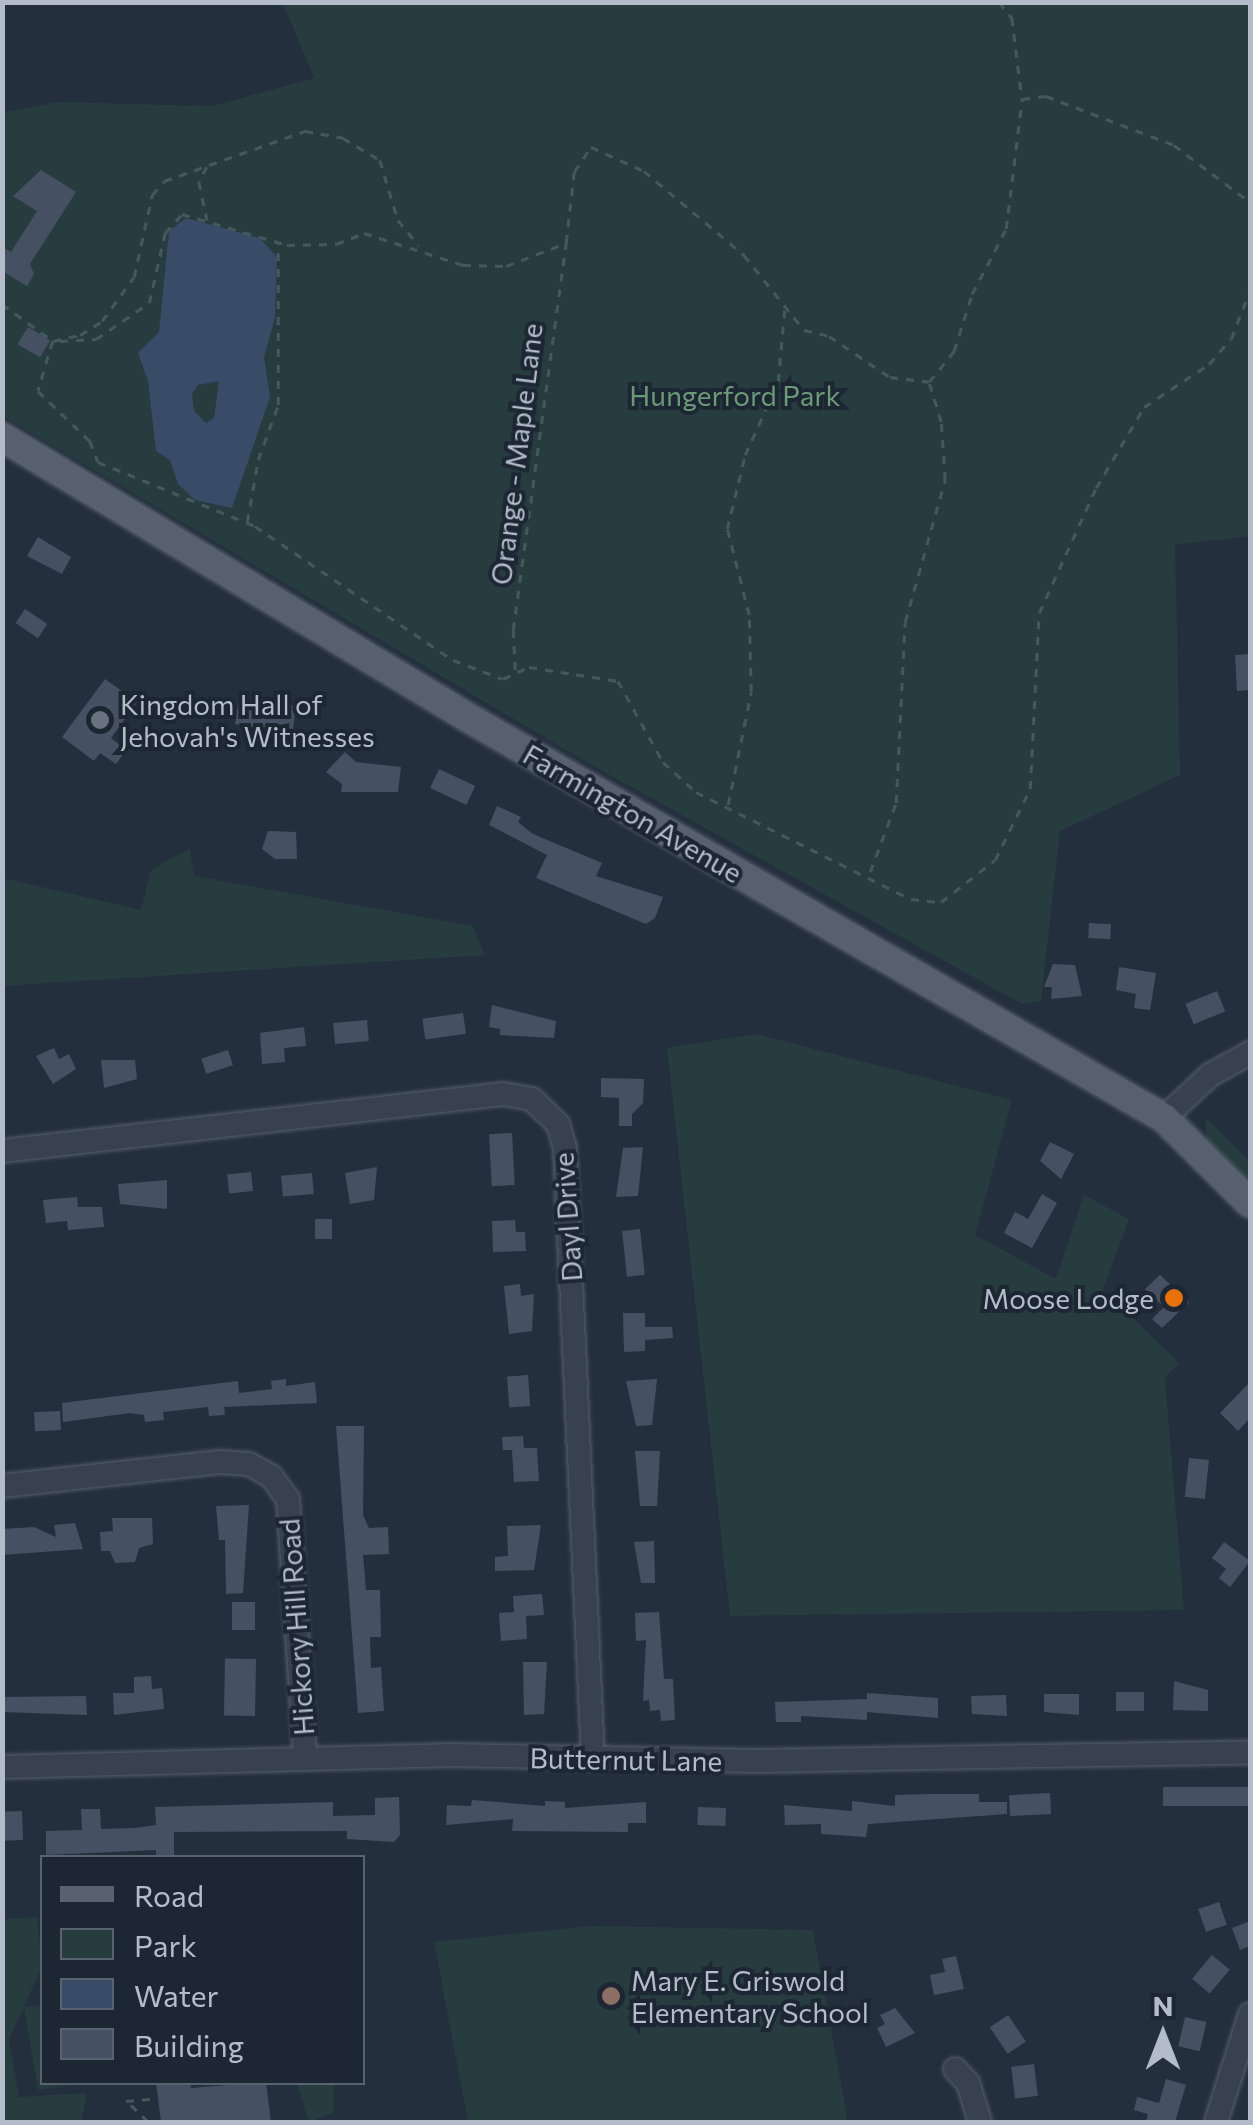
<!DOCTYPE html>
<html>
<head>
<meta charset="utf-8">
<style>
  body { margin:0 }
  #map { position:relative; width:1253px; height:2125px; overflow:hidden; background:#242f3e; font-family:Commissioner,sans-serif }
  div>[style] { position:absolute }
  [style*='--x'] { left:calc(var(--x)*1px); top:calc(var(--y)*1px); width:calc(var(--w)*1px); rotate:calc(var(--a)*1deg) }
  .green>* { inset:0; background:#263c3f }
  .water>* { inset:0; background:#394c67 }
  .building>* { inset:0; background:#455162; transform-origin:0 0 }
  .path>* { height:2.5px; margin-top:-1.25px; transform-origin:0; background:repeating-linear-gradient(90deg,#44595c 0 8px,transparent 0 16px) }
  .roads { filter:drop-shadow(0 0 2px #565f6c) drop-shadow(0 0 2px #565f6c) }
  .minor>* { height:22px; margin:-11px; padding:0 11px; transform-origin:11px; border-radius:11px; background:#38414e }
  .major>* { height:28px; margin:-14px; padding:0 14px; transform-origin:14px; border-radius:14px; background:#56606e }
  .dots>* { width:28px; height:28px; translate:-50% -50%; box-sizing:border-box; border:5px solid #1d2633; border-radius:50% }
  span { translate:-50% -50%; white-space:nowrap; text-align:center; line-height:1.15; -webkit-text-stroke:8px #1d2633; paint-order:stroke }
  .park-label { font-size:28px; color:#6b9a76 }
  .street-label { font-size:28px; color:#b4bcc9 }
  .poi-label { font-size:28px; color:#b4bcc9 }
  .left { translate:0 -50%; text-align:left }
  .right { translate:-100% -50%; text-align:right }
  .frame { position:absolute; inset:0; border:5px solid #b4bcc9; pointer-events:none }
  .legend { position:absolute; left:40px; top:1855px; width:325px; height:230px; box-sizing:border-box; background:#1d2633; border:2px solid #59626f; margin:0; padding:12px 18px; list-style:none; font-size:30px; color:#b4bcc9 }
  .legend li { display:flex; align-items:center; gap:20px; height:50px }
  .legend b { width:50px; border:2px solid #59626f }
  .north { position:absolute; left:1113px; top:1985px; width:100px; height:100px; -webkit-text-stroke:8px #1d2633; paint-order:stroke; rotate:0deg; font-size:28px; font-weight:700; line-height:40px; text-align:center; color:#b4bcc9 }
  .north::after { content:''; display:block; margin:auto; width:35px; height:45px; background:#b4bcc9; clip-path:polygon(50% 0,100% 100%,50% 72%,0 100%) }
</style>
</head>
<body>
<div id="map">
  <div class="green">
    <div style="clip-path:polygon(283px 3px,1250px 3px,1250px 536px,1175px 545px,1180px 775px,1060px 831px,1041px 1001px,1022px 1004px,586px 762px,3px 416px,3px 113px,57px 102px,212px 106px,314px 78px)"></div>
    <div style="clip-path:polygon(190px 848px,194px 876px,473px 926px,485px 955px,3px 986px,3px 878px,141px 910px,151px 870px)"></div>
    <div style="clip-path:polygon(756px 1034px,1012px 1100px,975px 1235px,1056px 1279px,1084px 1195px,1129px 1219px,1103px 1289px,1179px 1363px,1165px 1378px,1184px 1610px,730px 1616px,667px 1048px)"></div>
    <div style="clip-path:polygon(1205px 1117px,1250px 1162px,1250px 1181px,1207px 1139px)"></div>
    <div style="clip-path:polygon(37px 1917px,42px 1965px,24px 2007px,42px 2005px,42px 2082px,83px 2083px,38px 2090px,24px 2008px,9px 2039px,19px 2097px,87px 2093px,81px 2122px,3px 2122px,3px 1919px)"></div>
    <div style="clip-path:polygon(591px 1926px,813px 1930px,848px 2122px,468px 2122px,434px 1942px)"></div>
    <div style="clip-path:polygon(297px 2083px,333px 2083px,334px 2112px,309px 2122px)"></div>
  </div>
  <div class="water">
    <div style="clip-path:polygon(evenodd,186px 218px,260px 238px,277px 257px,275px 318px,264px 357px,270px 397px,232px 508px,195px 500px,178px 484px,170px 460px,156px 451px,148px 381px,138px 353px,159px 332px,169px 231px,186px 218px,219px 381px,214px 418px,206px 423px,194px 411px,192px 394px,198px 385px,219px 381px)"></div>
  </div>
  <div class="building">
    <div style="clip-path:polygon(41px 170px,76px 192px,30px 264px,34px 274px,27px 286px,2px 271px,2px 247px,11px 252px,37px 211px,13px 196px)"></div>
    <div style="left:28px;top:327px;width:26px;height:20px;rotate:31deg"></div>
    <div style="clip-path:polygon(38px 537px,71px 557px,62px 574px,27px 556px)"></div>
    <div style="left:25px;top:609px;width:27px;height:17px;rotate:34deg"></div>
    <div style="clip-path:polygon(1250px 654px,1250px 690px,1237px 691px,1235px 655px)"></div>
    <div style="clip-path:polygon(105px 679px,137px 702px,111px 738px,126px 750px,116px 764px,100px 753px,94px 761px,62px 737px)"></div>
    <div style="clip-path:polygon(260px 701px,296px 706px,293px 729px,269px 725px,266px 741px,250px 739px,252px 727px,235px 724px,238px 704px,259px 708px)"></div>
    <div style="clip-path:polygon(345px 752px,356px 762px,401px 767px,398px 792px,341px 792px,342px 784px,326px 772px)"></div>
    <div style="left:439px;top:769px;width:40px;height:21px;rotate:25deg"></div>
    <div style="clip-path:polygon(497px 806px,521px 817px,518px 822px,533px 834px,602px 863px,596px 876px,663px 897px,655px 918px,646px 924px,536px 878px,547px 855px,489px 825px)"></div>
    <div style="clip-path:polygon(268px 831px,296px 832px,297px 859px,275px 859px,262px 849px)"></div>
    <div style="left:1089px;top:923px;width:22px;height:15px;rotate:3deg"></div>
    <div style="clip-path:polygon(1053px 964px,1075px 965px,1082px 996px,1051px 999px,1052px 987px,1044px 987px)"></div>
    <div style="clip-path:polygon(1119px 967px,1156px 973px,1150px 1010px,1134px 1008px,1136px 994px,1116px 990px)"></div>
    <div style="left:1217px;top:991px;width:22px;height:34px;rotate:68deg"></div>
    <div style="clip-path:polygon(492px 1005px,556px 1021px,554px 1038px,500px 1035px,500px 1029px,489px 1027px)"></div>
    <div style="left:463px;top:1013px;width:21px;height:41px;rotate:82deg"></div>
    <div style="left:367px;top:1020px;width:21px;height:34px;rotate:85deg"></div>
    <div style="clip-path:polygon(304px 1027px,306px 1046px,284px 1048px,285px 1062px,262px 1064px,260px 1033px)"></div>
    <div style="clip-path:polygon(54px 1048px,59px 1059px,69px 1054px,76px 1069px,53px 1084px,36px 1056px)"></div>
    <div style="left:228px;top:1050px;width:16px;height:28px;rotate:72deg"></div>
    <div style="clip-path:polygon(101px 1060px,135px 1060px,137px 1079px,104px 1088px)"></div>
    <div style="clip-path:polygon(601px 1078px,644px 1079px,643px 1103px,632px 1114px,632px 1126px,619px 1126px,619px 1098px,601px 1097px)"></div>
    <div style="left:512px;top:1133px;width:52px;height:23px;rotate:87deg"></div>
    <div style="clip-path:polygon(1050px 1142px,1074px 1154px,1061px 1179px,1040px 1161px)"></div>
    <div style="clip-path:polygon(643px 1147px,638px 1196px,616px 1197px,623px 1148px)"></div>
    <div style="clip-path:polygon(377px 1167px,374px 1200px,350px 1204px,345px 1173px)"></div>
    <div style="left:251px;top:1172px;width:19px;height:24px;rotate:84deg"></div>
    <div style="left:312px;top:1173px;width:21px;height:31px;rotate:85deg"></div>
    <div style="clip-path:polygon(167px 1180px,167px 1209px,120px 1204px,118px 1184px)"></div>
    <div style="clip-path:polygon(1042px 1194px,1057px 1203px,1032px 1248px,1004px 1233px,1015px 1212px,1028px 1219px)"></div>
    <div style="clip-path:polygon(77px 1197px,78px 1207px,102px 1207px,104px 1227px,68px 1230px,67px 1221px,46px 1223px,43px 1200px)"></div>
    <div style="left:315px;top:1219px;width:17px;height:20px"></div>
    <div style="clip-path:polygon(515px 1220px,516px 1232px,525px 1232px,526px 1251px,493px 1252px,492px 1221px)"></div>
    <div style="left:640px;top:1229px;width:46px;height:18px;rotate:84deg"></div>
    <div style="clip-path:polygon(1160px 1275px,1189px 1302px,1162px 1328px,1152px 1319px,1164px 1307px,1145px 1289px)"></div>
    <div style="clip-path:polygon(520px 1284px,521px 1296px,534px 1294px,532px 1331px,509px 1334px,504px 1286px)"></div>
    <div style="clip-path:polygon(623px 1313px,645px 1313px,645px 1327px,672px 1327px,673px 1338px,645px 1340px,645px 1351px,624px 1352px)"></div>
    <div style="left:528px;top:1375px;width:31px;height:21px;rotate:86deg"></div>
    <div style="clip-path:polygon(286px 1379px,286px 1386px,315px 1382px,317px 1403px,224px 1407px,225px 1415px,209px 1416px,208px 1407px,163px 1412px,164px 1420px,145px 1422px,144px 1415px,130px 1413px,63px 1422px,62px 1403px,238px 1381px,239px 1393px,272px 1389px,271px 1381px)"></div>
    <div style="clip-path:polygon(657px 1379px,652px 1425px,636px 1426px,626px 1381px)"></div>
    <div style="clip-path:polygon(1250px 1382px,1250px 1418px,1238px 1431px,1220px 1413px)"></div>
    <div style="left:60px;top:1411px;width:19px;height:26px;rotate:87deg"></div>
    <div style="clip-path:polygon(336px 1426px,364px 1426px,363px 1515px,369px 1528px,388px 1527px,389px 1554px,363px 1555px,366px 1590px,380px 1590px,381px 1637px,370px 1637px,371px 1668px,381px 1667px,384px 1711px,358px 1713px)"></div>
    <div style="clip-path:polygon(523px 1436px,524px 1448px,537px 1448px,539px 1481px,514px 1482px,512px 1450px,503px 1450px,502px 1437px)"></div>
    <div style="clip-path:polygon(635px 1451px,660px 1451px,657px 1506px,640px 1506px)"></div>
    <div style="left:1189px;top:1458px;width:20px;height:39px;rotate:6deg"></div>
    <div style="clip-path:polygon(249px 1505px,243px 1593px,226px 1594px,225px 1540px,219px 1540px,216px 1506px)"></div>
    <div style="clip-path:polygon(112px 1518px,152px 1518px,153px 1544px,139px 1548px,135px 1562px,115px 1563px,110px 1551px,101px 1551px,100px 1532px,113px 1531px)"></div>
    <div style="clip-path:polygon(75px 1523px,83px 1549px,2px 1555px,2px 1529px,34px 1527px,56px 1537px,54px 1525px)"></div>
    <div style="clip-path:polygon(541px 1525px,534px 1570px,495px 1571px,495px 1557px,508px 1556px,507px 1526px)"></div>
    <div style="clip-path:polygon(654px 1541px,655px 1583px,641px 1583px,634px 1542px)"></div>
    <div style="clip-path:polygon(1224px 1542px,1250px 1561px,1230px 1587px,1219px 1578px,1226px 1569px,1212px 1558px)"></div>
    <div style="clip-path:polygon(542px 1594px,544px 1615px,526px 1616px,527px 1639px,501px 1641px,499px 1613px,514px 1612px,513px 1596px)"></div>
    <div style="left:232px;top:1602px;width:23px;height:28px"></div>
    <div style="clip-path:polygon(659px 1612px,664px 1679px,673px 1679px,675px 1720px,661px 1721px,660px 1710px,650px 1711px,649px 1700px,643px 1701px,646px 1640px,636px 1641px,635px 1613px)"></div>
    <div style="left:256px;top:1659px;width:57px;height:31px;rotate:91deg"></div>
    <div style="clip-path:polygon(523px 1662px,547px 1662px,544px 1714px,524px 1715px)"></div>
    <div style="clip-path:polygon(151px 1676px,152px 1689px,162px 1688px,164px 1709px,114px 1715px,113px 1693px,134px 1693px,134px 1677px)"></div>
    <div style="clip-path:polygon(1174px 1681px,1208px 1690px,1208px 1711px,1173px 1710px)"></div>
    <div style="left:1116px;top:1692px;width:28px;height:19px"></div>
    <div style="clip-path:polygon(867px 1693px,938px 1698px,938px 1718px,867px 1712px,867px 1720px,801px 1716px,801px 1722px,776px 1722px,775px 1702px,867px 1699px)"></div>
    <div style="clip-path:polygon(1044px 1694px,1079px 1694px,1079px 1715px,1044px 1712px)"></div>
    <div style="clip-path:polygon(1006px 1695px,1007px 1716px,972px 1714px,971px 1696px)"></div>
    <div style="clip-path:polygon(86px 1696px,87px 1715px,2px 1712px,2px 1697px)"></div>
    <div style="left:1250px;top:1787px;width:19px;height:87px;rotate:90deg"></div>
    <div style="left:1050px;top:1793px;width:21px;height:41px;rotate:87deg"></div>
    <div style="clip-path:polygon(930px 1794px,979px 1794px,979px 1802px,1007px 1802px,1007px 1814px,868px 1824px,866px 1837px,821px 1834px,821px 1824px,785px 1825px,784px 1805px,852px 1811px,852px 1801px,895px 1806px,895px 1795px)"></div>
    <div style="clip-path:polygon(399px 1797px,400px 1835px,394px 1842px,347px 1839px,347px 1831px,174px 1832px,174px 1858px,156px 1858px,156px 1850px,46px 1855px,46px 1831px,82px 1830px,81px 1809px,100px 1809px,101px 1829px,135px 1828px,156px 1825px,155px 1807px,333px 1802px,333px 1816px,375px 1815px,375px 1798px)"></div>
    <div style="clip-path:polygon(472px 1800px,545px 1806px,545px 1801px,565px 1802px,565px 1808px,646px 1802px,646px 1823px,628px 1823px,628px 1832px,512px 1831px,513px 1819px,446px 1825px,447px 1805px,471px 1806px)"></div>
    <div style="left:698px;top:1807px;width:28px;height:18px;rotate:2deg"></div>
    <div style="left:22px;top:1811px;width:29px;height:20px;rotate:88deg"></div>
    <div style="left:1219px;top:1902px;width:24px;height:22px;rotate:71deg"></div>
    <div style="clip-path:polygon(1250px 1921px,1250px 1946px,1240px 1950px,1232px 1928px)"></div>
    <div style="left:1212px;top:1955px;width:23px;height:31px;rotate:40deg"></div>
    <div style="clip-path:polygon(956px 1956px,964px 1989px,934px 1995px,930px 1975px,945px 1972px,942px 1959px)"></div>
    <div style="clip-path:polygon(895px 2008px,915px 2033px,886px 2047px,877px 2028px,885px 2024px,880px 2015px)"></div>
    <div style="left:1008px;top:2015px;width:32px;height:22px;rotate:56deg"></div>
    <div style="left:1185px;top:2017px;width:22px;height:30px;rotate:13deg"></div>
    <div style="left:1034px;top:2064px;width:32px;height:23px;rotate:83deg"></div>
    <div style="clip-path:polygon(1166px 2079px,1186px 2085px,1175px 2122px,1146px 2122px,1148px 2114px,1134px 2110px,1137px 2097px,1159px 2103px)"></div>
    <div style="clip-path:polygon(156px 2082px,190px 2082px,191px 2088px,266px 2082px,271px 2122px,161px 2122px)"></div>
  </div>
  <div class="path">
    <div style="--x:999;--y:2;--w:21;--a:51"></div>
    <div style="--x:1012;--y:18;--w:81;--a:82.9"></div>
    <div style="--x:207;--y:167;--w:17;--a:118"></div>
    <div style="--x:199;--y:182;--w:39;--a:78"></div>
    <div style="--x:2;--y:304;--w:63;--a:36"></div>
    <div style="--x:53;--y:341;--w:28;--a:-13"></div>
    <div style="--x:80;--y:335;--w:26;--a:-32"></div>
    <div style="--x:102;--y:321;--w:54;--a:-54"></div>
    <div style="--x:134;--y:277;--w:84;--a:-77.6"></div>
    <div style="--x:152;--y:195;--w:18;--a:-49"></div>
    <div style="--x:164;--y:181;--w:150;--a:-19.5"></div>
    <div style="--x:305;--y:131;--w:39;--a:10"></div>
    <div style="--x:343;--y:138;--w:43;--a:30.7"></div>
    <div style="--x:380;--y:160;--w:63;--a:73.3"></div>
    <div style="--x:398;--y:220;--w:33;--a:51"></div>
    <div style="--x:53;--y:341;--w:52;--a:106.7"></div>
    <div style="--x:38;--y:391;--w:72;--a:43.9"></div>
    <div style="--x:90;--y:441;--w:22;--a:69"></div>
    <div style="--x:98;--y:462;--w:170;--a:22.2"></div>
    <div style="--x:255;--y:526;--w:239;--a:34.1"></div>
    <div style="--x:453;--y:660;--w:53;--a:20.8"></div>
    <div style="--x:503;--y:679;--w:29;--a:-25"></div>
    <div style="--x:529;--y:667;--w:90;--a:8.9"></div>
    <div style="--x:618;--y:681;--w:93;--a:60.9"></div>
    <div style="--x:663;--y:762;--w:45;--a:42.3"></div>
    <div style="--x:696;--y:792;--w:240;--a:26.5"></div>
    <div style="--x:911;--y:899;--w:30;--a:6"></div>
    <div style="--x:941;--y:902;--w:68;--a:-37.9"></div>
    <div style="--x:995;--y:860;--w:79;--a:-63.8"></div>
    <div style="--x:1030;--y:789;--w:176;--a:-87.1"></div>
    <div style="--x:1039;--y:613;--w:137;--a:-65.5"></div>
    <div style="--x:1096;--y:488;--w:94;--a:-59.3"></div>
    <div style="--x:1144;--y:407;--w:78;--a:-33.5"></div>
    <div style="--x:1209;--y:364;--w:33;--a:-49"></div>
    <div style="--x:1231;--y:339;--w:53;--a:-68.8"></div>
    <div style="--x:60;--y:341;--w:36;--a:-3"></div>
    <div style="--x:96;--y:339;--w:64;--a:-34.2"></div>
    <div style="--x:149;--y:303;--w:72;--a:-77.1"></div>
    <div style="--x:165;--y:233;--w:25;--a:-48"></div>
    <div style="--x:182;--y:214;--w:109;--a:16.4"></div>
    <div style="--x:287;--y:245;--w:49;--a:-1.2"></div>
    <div style="--x:336;--y:244;--w:30;--a:-21"></div>
    <div style="--x:364;--y:233;--w:104;--a:17.9"></div>
    <div style="--x:463;--y:265;--w:43;--a:1.3"></div>
    <div style="--x:506;--y:266;--w:64;--a:-21"></div>
    <div style="--x:566;--y:243;--w:71;--a:-83.6"></div>
    <div style="--x:574;--y:172;--w:30;--a:-56"></div>
    <div style="--x:591;--y:147;--w:58;--a:24.4"></div>
    <div style="--x:644;--y:171;--w:131;--a:40"></div>
    <div style="--x:744;--y:255;--w:96;--a:51.3"></div>
    <div style="--x:804;--y:330;--w:26;--a:13"></div>
    <div style="--x:829;--y:336;--w:73;--a:33.9"></div>
    <div style="--x:890;--y:377;--w:39;--a:7"></div>
    <div style="--x:929;--y:382;--w:40;--a:-51"></div>
    <div style="--x:954;--y:351;--w:60;--a:-72.5"></div>
    <div style="--x:972;--y:294;--w:73;--a:-62.4"></div>
    <div style="--x:1006;--y:229;--w:131;--a:-83"></div>
    <div style="--x:1022;--y:99;--w:24;--a:-7"></div>
    <div style="--x:1046;--y:96;--w:137;--a:20.9"></div>
    <div style="--x:1174;--y:145;--w:95;--a:36.9"></div>
    <div style="--x:247;--y:522;--w:63;--a:-79.9"></div>
    <div style="--x:258;--y:460;--w:59;--a:-70"></div>
    <div style="--x:278;--y:405;--w:162;--a:-90"></div>
    <div style="--x:515;--y:670;--w:40;--a:-92.9"></div>
    <div style="--x:513;--y:630;--w:392;--a:-82.2"></div>
    <div style="--x:728;--y:805;--w:115;--a:-78.5"></div>
    <div style="--x:751;--y:692;--w:77;--a:-91.5"></div>
    <div style="--x:749;--y:615;--w:89;--a:-104.3"></div>
    <div style="--x:727;--y:529;--w:76;--a:-76.3"></div>
    <div style="--x:745;--y:455;--w:80;--a:-65.7"></div>
    <div style="--x:778;--y:382;--w:79;--a:-84.9"></div>
    <div style="--x:870;--y:872;--w:74;--a:-69.4"></div>
    <div style="--x:896;--y:803;--w:181;--a:-87.2"></div>
    <div style="--x:905;--y:622;--w:148;--a:-74.3"></div>
    <div style="--x:945;--y:480;--w:58;--a:-93.9"></div>
    <div style="--x:941;--y:422;--w:41;--a:-107.1"></div>
    <div style="--x:148;--y:2122;--w:30;--a:-136"></div>
    <div style="--x:126;--y:2101;--w:32;--a:-5"></div>
  </div>
  <div class="roads">
    <div class="minor">
      <div style="--x:1164;--y:1118;--w:63;--a:-43.1"></div>
      <div style="--x:1210;--y:1075;--w:46;--a:-28.8"></div>
      <div style="--x:2;--y:1151;--w:504;--a:-6.49"></div>
      <div style="--x:503;--y:1094;--w:29;--a:10"></div>
      <div style="--x:532;--y:1099;--w:36;--a:44"></div>
      <div style="--x:558;--y:1124;--w:26;--a:74"></div>
      <div style="--x:565;--y:1149;--w:611;--a:87.37"></div>
      <div style="--x:2;--y:1486;--w:219;--a:-6.3"></div>
      <div style="--x:220;--y:1462;--w:29;--a:4"></div>
      <div style="--x:249;--y:1464;--w:25;--a:29"></div>
      <div style="--x:271;--y:1476;--w:29;--a:54"></div>
      <div style="--x:288;--y:1499;--w:260;--a:86.2"></div>
      <div style="--x:2;--y:1767;--w:445;--a:-1.5"></div>
      <div style="--x:447;--y:1755;--w:311;--a:1.1"></div>
      <div style="--x:758;--y:1761;--w:492;--a:-1"></div>
      <div style="--x:955;--y:2069;--w:19;--a:47"></div>
      <div style="--x:968;--y:2083;--w:41;--a:72.9"></div>
      <div style="--x:1216;--y:2122;--w:113;--a:-72.5"></div>
    </div>
    <div class="major">
      <div style="--x:2;--y:437;--w:549;--a:31.05"></div>
      <div style="--x:472;--y:720;--w:798;--a:29.91"></div>
      <div style="--x:1164;--y:1118;--w:121;--a:44.7"></div>
    </div>
  </div>
  <div class="dots">
    <div style="left:100px;top:720px;background:#6b7280"></div>
    <div style="left:1174px;top:1298px;background:#e8710a"></div>
    <div style="left:611px;top:1996px;background:#8d6e63"></div>
  </div>
  <div class="park-label">
    <span style="left:735px;top:395px">Hungerford Park</span>
  </div>
  <div class="street-label">
    <span style="left:516px;top:454px;rotate:-83deg">Orange - Maple Lane</span>
    <span style="left:633px;top:813px;rotate:30deg">Farmington Avenue</span>
    <span style="left:567px;top:1217px;rotate:-94deg">Dayl Drive</span>
    <span style="left:296px;top:1627px;rotate:-94deg">Hickory Hill Road</span>
    <span style="left:626px;top:1759px;rotate:1deg">Butternut Lane</span>
  </div>
  <div class="poi-label">
    <span class="left" style="left:120px;top:720px">Kingdom Hall of<br>Jehovah's Witnesses</span>
    <span class="right" style="left:1154px;top:1298px">Moose Lodge</span>
    <span class="left" style="left:631px;top:1996px">Mary E. Griswold<br>Elementary School</span>
  </div>
  <div class="frame"></div>
  <ul class="legend">
  <li><b style="height:12px;background:#56606e"></b>Road</li>
  <li><b style="height:28px;background:#263c3f"></b>Park</li>
  <li><b style="height:28px;background:#394c67"></b>Water</li>
  <li><b style="height:28px;background:#455162"></b>Building</li>
  </ul>
  <div class="north">N</div>
</div>
</body>
</html>
